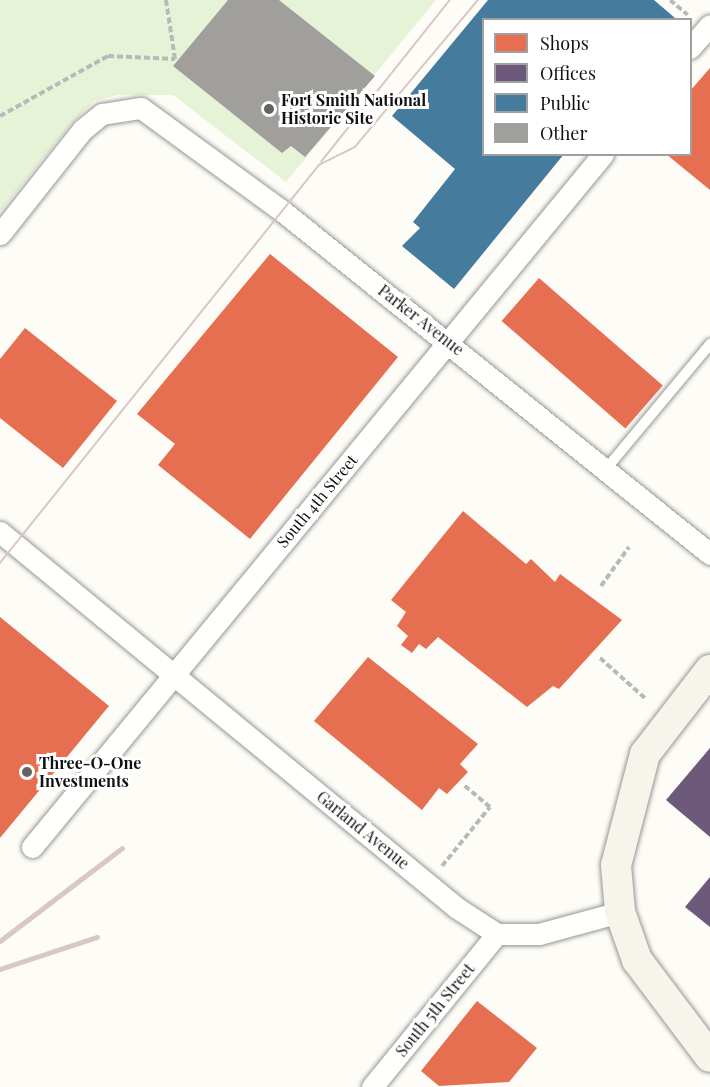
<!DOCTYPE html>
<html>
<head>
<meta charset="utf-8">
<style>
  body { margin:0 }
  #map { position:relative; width:710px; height:1087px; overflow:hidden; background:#fdfcf7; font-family:"Playfair Display",serif }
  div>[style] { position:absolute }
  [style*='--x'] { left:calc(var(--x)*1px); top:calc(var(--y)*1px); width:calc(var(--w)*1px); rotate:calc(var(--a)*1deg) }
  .green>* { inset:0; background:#e7f3d7 }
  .shops>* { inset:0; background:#e76f51; transform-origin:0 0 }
  .offices>* { inset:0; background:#6d597a }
  .public>* { inset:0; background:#457b9d }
  .building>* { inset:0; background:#a19f9c }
  .path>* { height:4px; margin-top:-2px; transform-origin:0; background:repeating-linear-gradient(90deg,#b9b9b8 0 6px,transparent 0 9px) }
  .roads { filter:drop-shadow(0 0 2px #979795) drop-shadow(0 0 2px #979795) }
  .lane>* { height:10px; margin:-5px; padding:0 5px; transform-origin:5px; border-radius:5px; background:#fffffe }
  .street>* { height:21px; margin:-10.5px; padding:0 10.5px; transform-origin:10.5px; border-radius:10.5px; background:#fffffe }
  .secondary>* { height:30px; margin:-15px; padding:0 15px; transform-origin:15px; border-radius:15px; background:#f6f4eb }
  .tram>* { height:1.5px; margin:-0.75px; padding:0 0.75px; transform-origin:0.75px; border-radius:0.75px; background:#d9c6c7 }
  .rail>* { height:4.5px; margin:-2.25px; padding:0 2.25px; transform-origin:2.25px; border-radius:2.25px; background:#d9c6c7 }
  .dots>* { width:16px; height:16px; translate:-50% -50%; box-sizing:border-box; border:3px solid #fff; border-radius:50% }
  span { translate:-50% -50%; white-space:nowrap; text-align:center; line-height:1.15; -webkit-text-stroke:6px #fff; paint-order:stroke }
  .poi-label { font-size:16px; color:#111; font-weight:700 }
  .left { translate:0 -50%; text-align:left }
  .street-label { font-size:16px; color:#111 }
  .legend { position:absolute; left:482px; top:18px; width:210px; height:138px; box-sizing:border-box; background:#fff; border:2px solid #a0a0a0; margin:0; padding:8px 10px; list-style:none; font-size:18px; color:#111 }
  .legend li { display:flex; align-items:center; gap:12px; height:30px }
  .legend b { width:30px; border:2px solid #a0a0a0 }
</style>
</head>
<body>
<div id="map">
  <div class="green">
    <div style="clip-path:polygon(0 0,436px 0,286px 182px,173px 95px,117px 95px,94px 101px,72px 123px,0 212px)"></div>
  </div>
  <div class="shops">
    <div style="clip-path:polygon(710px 68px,710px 190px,666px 154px,690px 154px,690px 91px)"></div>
    <div style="clip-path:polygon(270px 254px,398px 357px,250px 539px,158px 465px,175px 444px,137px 414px)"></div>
    <div style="left:539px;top:278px;width:164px;height:57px;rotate:41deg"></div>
    <div style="clip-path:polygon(25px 328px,117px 401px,63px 468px,0 418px,0 359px)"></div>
    <div style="clip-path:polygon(463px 511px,526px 564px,531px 559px,555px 582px,560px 574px,622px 620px,559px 689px,553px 686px,527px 707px,438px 637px,426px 649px,419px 644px,412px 653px,401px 645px,408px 636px,397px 626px,406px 612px,391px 600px)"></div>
    <div style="clip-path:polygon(0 617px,109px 706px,0 838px)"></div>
    <div style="clip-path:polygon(368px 657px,478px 744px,460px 764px,468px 772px,447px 794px,439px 788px,422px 810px,314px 721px)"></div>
    <div style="clip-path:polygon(477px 1001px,537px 1048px,509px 1082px,439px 1086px,421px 1071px)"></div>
  </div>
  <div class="offices">
    <div style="clip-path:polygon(710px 748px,710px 837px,666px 800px)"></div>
    <div style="clip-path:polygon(710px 877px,710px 927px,685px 907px)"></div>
  </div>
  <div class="public">
    <div style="clip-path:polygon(488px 0,654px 0,675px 18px,484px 20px,484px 154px,564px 154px,454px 289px,402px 246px,420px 228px,413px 222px,455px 169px,392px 116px)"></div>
  </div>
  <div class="building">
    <div style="clip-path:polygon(228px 0,279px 0,375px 76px,305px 157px,291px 146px,282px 153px,173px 66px)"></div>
  </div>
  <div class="path">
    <div style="--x:670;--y:0;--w:23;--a:40"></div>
    <div style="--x:0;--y:116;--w:124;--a:-29.1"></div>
    <div style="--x:108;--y:56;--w:67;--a:2.6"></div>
    <div style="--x:175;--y:59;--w:60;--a:-98.7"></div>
    <div style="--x:601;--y:586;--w:48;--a:-54.3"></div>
    <div style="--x:600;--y:658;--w:62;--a:41.7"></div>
    <div style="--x:442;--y:866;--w:76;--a:-50.9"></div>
    <div style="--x:490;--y:807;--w:33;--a:-140"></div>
  </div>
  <div class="roads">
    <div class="lane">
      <div style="--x:606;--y:469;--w:163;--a:-50.2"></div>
    </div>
    <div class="street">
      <div style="--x:690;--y:48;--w:30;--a:-49"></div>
      <div style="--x:0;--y:234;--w:132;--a:-51.7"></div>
      <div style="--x:82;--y:130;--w:26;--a:-39"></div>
      <div style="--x:102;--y:114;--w:39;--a:-9"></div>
      <div style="--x:141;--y:108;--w:173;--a:36.1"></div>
      <div style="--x:281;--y:210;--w:550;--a:38.72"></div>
      <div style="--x:0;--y:532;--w:592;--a:39.45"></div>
      <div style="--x:457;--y:908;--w:48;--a:33"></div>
      <div style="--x:497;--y:934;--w:42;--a:0"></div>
      <div style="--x:539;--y:934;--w:84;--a:-15.2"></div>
      <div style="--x:32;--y:847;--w:898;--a:-50.51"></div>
      <div style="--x:372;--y:1087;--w:198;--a:-50.8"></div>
    </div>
    <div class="secondary">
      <div style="--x:710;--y:670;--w:106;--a:127.7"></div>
      <div style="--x:645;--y:754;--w:115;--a:104.6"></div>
      <div style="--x:616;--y:865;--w:47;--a:85.1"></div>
      <div style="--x:620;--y:912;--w:51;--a:70.5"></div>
      <div style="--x:637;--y:960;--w:121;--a:53"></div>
    </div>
  </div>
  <div class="tram">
    <div style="--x:321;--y:162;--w:207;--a:-51.5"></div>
    <div style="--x:0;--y:563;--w:510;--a:-51.29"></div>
    <div style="--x:319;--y:165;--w:40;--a:-26.6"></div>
    <div style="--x:355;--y:147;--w:192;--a:-50.1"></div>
  </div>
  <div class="rail">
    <div style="--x:0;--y:941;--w:153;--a:-37.3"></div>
    <div style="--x:0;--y:969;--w:102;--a:-18.3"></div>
  </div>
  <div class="dots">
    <div style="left:269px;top:109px;background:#646362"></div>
    <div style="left:27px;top:772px;background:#646362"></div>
  </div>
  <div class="poi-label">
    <span class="left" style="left:281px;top:109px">Fort Smith National<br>Historic Site</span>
    <span class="left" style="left:39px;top:772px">Three-O-One<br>Investments</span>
  </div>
  <div class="street-label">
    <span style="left:421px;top:320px;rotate:38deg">Parker Avenue</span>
    <span style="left:317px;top:501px;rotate:-50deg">South 4th Street</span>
    <span style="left:363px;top:830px;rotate:39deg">Garland Avenue</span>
    <span style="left:435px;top:1010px;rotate:-51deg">South 5th Street</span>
  </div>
  <ul class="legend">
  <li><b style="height:16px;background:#e76f51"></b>Shops</li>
  <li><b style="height:16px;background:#6d597a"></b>Offices</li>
  <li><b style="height:16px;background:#457b9d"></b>Public</li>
  <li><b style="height:16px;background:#a19f9c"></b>Other</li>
  </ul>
</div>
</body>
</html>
